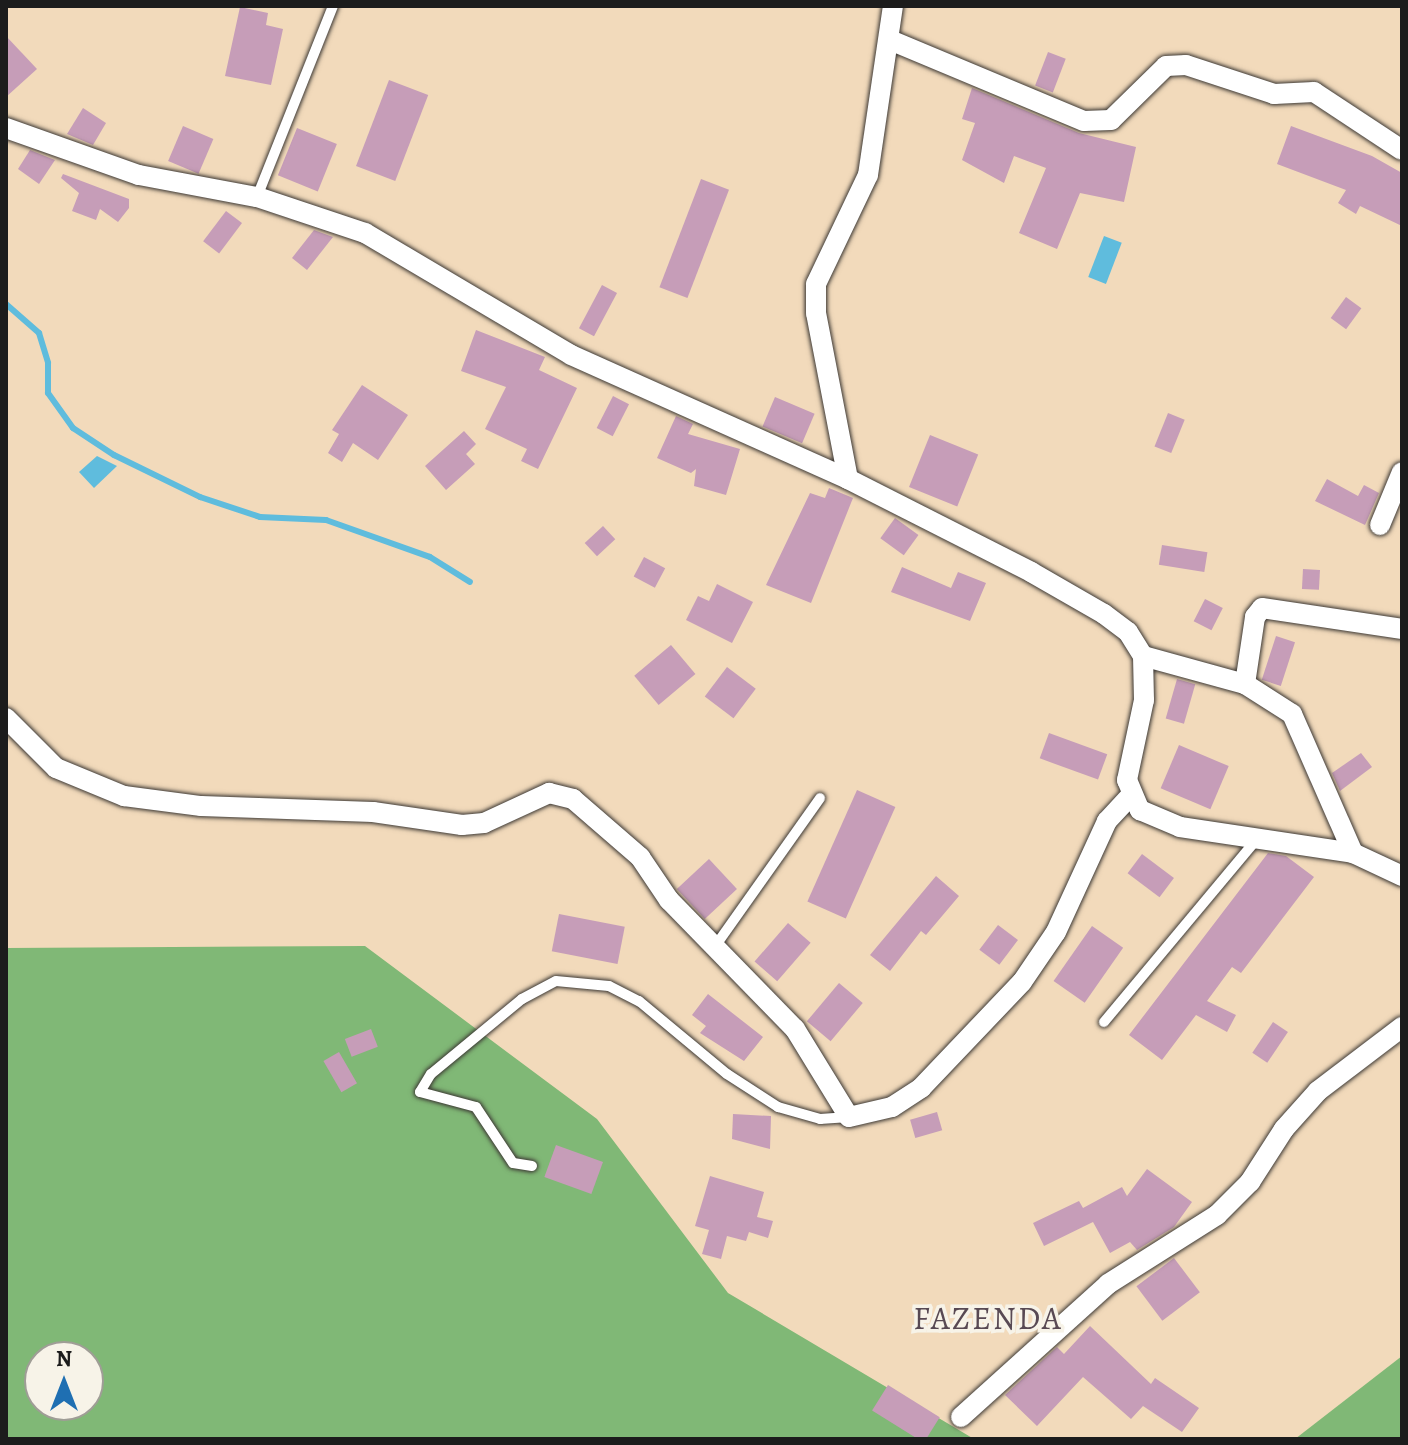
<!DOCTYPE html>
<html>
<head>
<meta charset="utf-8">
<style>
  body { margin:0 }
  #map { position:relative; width:1408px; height:1445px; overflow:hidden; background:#f2dabb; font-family:Alegreya,serif }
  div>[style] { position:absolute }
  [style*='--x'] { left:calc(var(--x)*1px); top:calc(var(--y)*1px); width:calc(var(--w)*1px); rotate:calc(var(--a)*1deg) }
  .forest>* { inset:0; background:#80b876 }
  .water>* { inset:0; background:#5fbcdd; transform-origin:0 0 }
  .stream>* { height:6px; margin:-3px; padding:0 3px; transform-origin:3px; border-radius:3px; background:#5fbcdd }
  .building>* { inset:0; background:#c69db8; transform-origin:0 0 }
  .roads { filter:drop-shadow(0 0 2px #3c3834) drop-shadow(0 0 2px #3c3834) }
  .lane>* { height:10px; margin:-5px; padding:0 5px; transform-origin:5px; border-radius:5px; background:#fff }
  .street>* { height:20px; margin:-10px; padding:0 10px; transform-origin:10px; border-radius:10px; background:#fff }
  span { translate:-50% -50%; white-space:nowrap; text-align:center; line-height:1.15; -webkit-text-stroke:7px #f7f3e8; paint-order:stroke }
  .neighbourhood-label { font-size:32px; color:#584953; letter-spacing:2px }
  .frame { position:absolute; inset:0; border:8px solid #1c1c1c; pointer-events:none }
  .north { position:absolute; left:24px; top:1341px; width:80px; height:80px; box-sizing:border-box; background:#f7f3e8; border:2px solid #9f9d96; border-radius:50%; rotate:0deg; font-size:22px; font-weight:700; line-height:32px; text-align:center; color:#1c1c1c }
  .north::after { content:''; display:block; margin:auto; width:28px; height:36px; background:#1f6fb2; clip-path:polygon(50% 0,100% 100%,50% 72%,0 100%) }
</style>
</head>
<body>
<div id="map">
  <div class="forest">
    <div style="clip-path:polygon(evenodd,365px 946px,597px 1119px,728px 1293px,974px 1439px,6px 1439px,6px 948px,365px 946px,40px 1357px,88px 1357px,88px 1405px,40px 1405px,40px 1357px)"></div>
    <div style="clip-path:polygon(1402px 1356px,1402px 1439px,1295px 1439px)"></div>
  </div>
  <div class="water">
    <div style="left:1104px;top:236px;width:19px;height:44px;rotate:21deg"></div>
    <div style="clip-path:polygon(97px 456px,117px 466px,94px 488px,79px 472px)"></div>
  </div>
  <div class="stream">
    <div style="--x:6;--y:304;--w:44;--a:41.3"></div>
    <div style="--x:39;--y:333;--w:31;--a:73"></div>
    <div style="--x:48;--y:363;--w:30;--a:90"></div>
    <div style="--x:48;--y:393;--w:43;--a:54.5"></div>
    <div style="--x:73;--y:428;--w:49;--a:33.4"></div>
    <div style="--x:114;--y:455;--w:96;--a:26"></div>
    <div style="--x:200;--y:497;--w:63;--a:18.4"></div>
    <div style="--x:260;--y:517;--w:66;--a:2.6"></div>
    <div style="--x:326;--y:520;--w:110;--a:19.6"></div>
    <div style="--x:430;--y:557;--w:47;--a:32"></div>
  </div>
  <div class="building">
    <div style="clip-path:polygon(240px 7px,268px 13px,266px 25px,283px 29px,271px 85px,225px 76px)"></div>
    <div style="clip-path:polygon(6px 36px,37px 69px,6px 97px)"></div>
    <div style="left:1048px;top:52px;width:19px;height:36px;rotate:21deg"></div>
    <div style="left:389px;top:80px;width:42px;height:92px;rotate:21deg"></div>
    <div style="clip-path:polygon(972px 88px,1079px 133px,1136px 147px,1124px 202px,1080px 193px,1057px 249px,1019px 233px,1046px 168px,1014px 156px,1004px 183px,962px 160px,975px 123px,962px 119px)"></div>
    <div style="clip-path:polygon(83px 108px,106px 123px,93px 145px,67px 134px)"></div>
    <div style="left:183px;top:126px;width:33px;height:38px;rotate:23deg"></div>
    <div style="clip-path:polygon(1291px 126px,1372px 156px,1402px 173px,1402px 226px,1360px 206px,1356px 214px,1338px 203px,1346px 190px,1277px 164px)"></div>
    <div style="left:297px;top:128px;width:43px;height:51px;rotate:22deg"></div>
    <div style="clip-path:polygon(30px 150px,55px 160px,39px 184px,18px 169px)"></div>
    <div style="clip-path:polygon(63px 174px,129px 199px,129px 208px,118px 222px,100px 209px,96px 220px,72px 211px,79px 193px,61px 178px)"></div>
    <div style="left:701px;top:179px;width:30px;height:116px;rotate:21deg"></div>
    <div style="left:226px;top:211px;width:20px;height:38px;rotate:37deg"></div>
    <div style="clip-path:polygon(314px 230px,333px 237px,307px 270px,292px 258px)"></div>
    <div style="left:602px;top:285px;width:17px;height:49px;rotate:28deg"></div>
    <div style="left:1346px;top:297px;width:19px;height:26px;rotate:36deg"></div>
    <div style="clip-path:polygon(476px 330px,545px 357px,539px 370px,577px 388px,538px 469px,521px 461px,527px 449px,485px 429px,506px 387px,461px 371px)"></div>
    <div style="clip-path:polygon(362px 385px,408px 415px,378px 460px,353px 443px,342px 462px,328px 453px,339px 434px,332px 430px)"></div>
    <div style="left:613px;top:396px;width:18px;height:36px;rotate:27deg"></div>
    <div style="left:775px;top:397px;width:43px;height:32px;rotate:23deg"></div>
    <div style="left:1168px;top:413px;width:18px;height:36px;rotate:22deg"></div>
    <div style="clip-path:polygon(676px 416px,693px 424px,688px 434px,740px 449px,726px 495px,694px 486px,696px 469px,691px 473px,657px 458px)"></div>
    <div style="clip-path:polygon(464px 431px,476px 444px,466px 454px,475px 464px,446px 490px,425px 466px)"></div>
    <div style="left:930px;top:435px;width:52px;height:56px;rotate:22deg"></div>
    <div style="clip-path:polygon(1327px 479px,1358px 496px,1364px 485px,1379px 493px,1365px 525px,1315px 501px)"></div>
    <div style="clip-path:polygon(829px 488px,853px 498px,811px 603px,766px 585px,810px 493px,825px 498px)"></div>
    <div style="left:895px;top:518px;width:29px;height:25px;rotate:36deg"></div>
    <div style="left:603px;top:526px;width:18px;height:25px;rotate:47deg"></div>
    <div style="left:1162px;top:545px;width:46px;height:20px;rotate:9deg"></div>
    <div style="left:644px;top:557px;width:24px;height:22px;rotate:28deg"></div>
    <div style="clip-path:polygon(902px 567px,951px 588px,958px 572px,986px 583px,970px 621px,891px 592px)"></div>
    <div style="left:1303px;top:569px;width:17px;height:20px;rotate:3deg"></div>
    <div style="clip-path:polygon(717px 584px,753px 602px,732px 643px,686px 620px,698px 596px,709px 601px)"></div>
    <div style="left:1205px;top:599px;width:20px;height:25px;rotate:27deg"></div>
    <div style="left:1276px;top:636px;width:20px;height:46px;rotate:18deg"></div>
    <div style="left:671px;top:645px;width:38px;height:48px;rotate:50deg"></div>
    <div style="left:727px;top:667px;width:36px;height:37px;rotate:37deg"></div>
    <div style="left:1177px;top:679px;width:19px;height:41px;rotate:16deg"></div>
    <div style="left:1049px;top:733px;width:62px;height:27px;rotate:20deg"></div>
    <div style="left:1179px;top:745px;width:54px;height:47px;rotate:23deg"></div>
    <div style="clip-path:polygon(1361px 753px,1372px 767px,1340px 791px,1332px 773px)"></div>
    <div style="left:857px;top:790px;width:42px;height:122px;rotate:24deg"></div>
    <div style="clip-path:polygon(1268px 853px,1286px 856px,1314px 877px,1241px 973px,1232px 967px,1207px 1001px,1236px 1015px,1227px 1032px,1196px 1015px,1162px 1060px,1129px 1035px)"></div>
    <div style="left:1142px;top:854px;width:40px;height:24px;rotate:37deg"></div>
    <div style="left:709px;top:859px;width:41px;height:44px;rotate:47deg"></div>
    <div style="clip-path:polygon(936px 876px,959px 896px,926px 935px,921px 931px,890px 971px,870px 955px)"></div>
    <div style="left:559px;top:914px;width:67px;height:38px;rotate:11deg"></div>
    <div style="left:788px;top:923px;width:30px;height:51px;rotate:41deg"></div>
    <div style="left:998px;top:925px;width:25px;height:31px;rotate:37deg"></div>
    <div style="left:1092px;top:926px;width:38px;height:67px;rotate:35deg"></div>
    <div style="left:839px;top:983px;width:31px;height:50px;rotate:40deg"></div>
    <div style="clip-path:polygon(708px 994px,763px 1037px,744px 1061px,700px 1033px,706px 1026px,692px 1015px)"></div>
    <div style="left:1273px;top:1022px;width:18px;height:37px;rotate:34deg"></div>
    <div style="left:371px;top:1029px;width:19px;height:28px;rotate:69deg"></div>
    <div style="left:339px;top:1052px;width:36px;height:18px;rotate:60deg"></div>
    <div style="left:937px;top:1112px;width:19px;height:28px;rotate:74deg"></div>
    <div style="clip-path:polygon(733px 1114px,771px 1116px,770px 1149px,732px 1139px)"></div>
    <div style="left:556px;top:1145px;width:50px;height:34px;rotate:20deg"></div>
    <div style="clip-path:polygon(1147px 1169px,1192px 1202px,1174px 1227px,1137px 1250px,1130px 1242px,1110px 1253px,1093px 1222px,1044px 1246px,1033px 1223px,1079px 1201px,1083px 1208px,1122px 1187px,1127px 1196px)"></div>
    <div style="clip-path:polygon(710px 1176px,764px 1192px,757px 1217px,773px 1221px,768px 1238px,749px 1232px,746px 1241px,727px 1236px,721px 1259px,702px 1254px,709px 1230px,695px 1226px)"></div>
    <div style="left:1174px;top:1258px;width:43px;height:47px;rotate:53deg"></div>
    <div style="clip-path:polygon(1090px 1326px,1151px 1384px,1155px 1378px,1199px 1408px,1182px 1432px,1143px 1406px,1131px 1419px,1083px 1377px,1037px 1426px,1005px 1395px,1057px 1347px,1064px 1354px)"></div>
    <div style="left:888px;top:1385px;width:61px;height:30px;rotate:32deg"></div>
  </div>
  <div class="roads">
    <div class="lane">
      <div style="--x:257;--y:197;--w:206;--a:-68.3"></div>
      <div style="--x:716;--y:945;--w:180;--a:-54.7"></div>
      <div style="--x:1104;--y:1022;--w:239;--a:-50.1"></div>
      <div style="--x:532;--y:1166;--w:19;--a:-171"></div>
      <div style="--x:513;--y:1163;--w:67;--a:-123.5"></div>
      <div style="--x:476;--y:1107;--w:58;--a:-165"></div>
      <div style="--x:420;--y:1092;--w:21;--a:-59"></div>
      <div style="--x:431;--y:1074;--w:118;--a:-39.5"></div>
      <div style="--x:522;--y:999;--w:38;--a:-28"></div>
      <div style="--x:556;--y:981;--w:53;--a:5.4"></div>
      <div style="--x:609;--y:986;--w:34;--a:27"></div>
      <div style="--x:639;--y:1001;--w:114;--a:39.7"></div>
      <div style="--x:727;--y:1074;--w:61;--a:32.9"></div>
      <div style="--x:778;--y:1107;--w:44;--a:15.9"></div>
      <div style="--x:820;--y:1119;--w:29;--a:-4"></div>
    </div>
    <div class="street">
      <div style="--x:890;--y:40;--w:210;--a:22.7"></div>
      <div style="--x:1084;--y:121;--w:27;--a:-2"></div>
      <div style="--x:1111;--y:120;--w:77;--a:-44.5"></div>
      <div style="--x:1166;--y:66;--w:20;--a:-3"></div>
      <div style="--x:1186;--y:65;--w:93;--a:18.2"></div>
      <div style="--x:1274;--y:94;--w:40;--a:-2.9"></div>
      <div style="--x:1314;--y:92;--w:105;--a:33.4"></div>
      <div style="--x:6;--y:128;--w:141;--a:19.5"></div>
      <div style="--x:139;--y:175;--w:120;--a:10.6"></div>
      <div style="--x:257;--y:197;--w:114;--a:18.4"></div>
      <div style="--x:365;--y:233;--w:239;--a:30.6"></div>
      <div style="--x:571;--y:355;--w:303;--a:24.1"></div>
      <div style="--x:848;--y:479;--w:205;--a:26.9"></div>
      <div style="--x:1031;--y:572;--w:84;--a:29.9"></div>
      <div style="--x:1104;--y:614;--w:30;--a:37"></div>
      <div style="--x:1128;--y:632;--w:28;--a:58"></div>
      <div style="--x:1143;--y:656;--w:44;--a:88.7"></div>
      <div style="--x:1144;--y:700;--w:82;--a:102"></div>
      <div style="--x:1127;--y:780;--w:33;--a:67"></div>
      <div style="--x:1140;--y:810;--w:43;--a:23"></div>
      <div style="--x:1180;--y:827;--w:175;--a:8.5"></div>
      <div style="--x:1353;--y:853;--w:54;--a:25.1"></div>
      <div style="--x:848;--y:479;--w:169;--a:-100.9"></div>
      <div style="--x:816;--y:313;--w:29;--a:-90"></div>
      <div style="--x:816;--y:284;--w:121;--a:-64.5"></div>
      <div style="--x:868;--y:175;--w:171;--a:-81.6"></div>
      <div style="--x:1380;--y:525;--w:57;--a:-67.5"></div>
      <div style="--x:1143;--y:656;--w:106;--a:15.4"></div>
      <div style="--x:1245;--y:684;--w:56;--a:32.6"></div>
      <div style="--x:1292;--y:714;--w:152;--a:66.3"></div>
      <div style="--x:1245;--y:684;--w:68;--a:-81.5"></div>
      <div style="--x:1255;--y:617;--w:11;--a:-52"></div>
      <div style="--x:1262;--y:608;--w:142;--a:8.5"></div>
      <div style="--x:6;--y:718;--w:71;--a:45"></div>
      <div style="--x:56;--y:768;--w:74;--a:22.4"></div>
      <div style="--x:124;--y:796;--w:78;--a:7.4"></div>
      <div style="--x:201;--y:806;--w:172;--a:2"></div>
      <div style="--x:373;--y:812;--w:90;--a:8.3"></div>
      <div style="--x:462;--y:825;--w:22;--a:-5"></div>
      <div style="--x:484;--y:823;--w:72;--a:-24.8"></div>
      <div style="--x:549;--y:793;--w:25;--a:14"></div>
      <div style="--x:573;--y:799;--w:89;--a:40.9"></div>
      <div style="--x:640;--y:857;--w:52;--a:56"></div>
      <div style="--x:669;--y:900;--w:180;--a:45.7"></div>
      <div style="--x:795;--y:1029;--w:103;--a:58.5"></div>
      <div style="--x:849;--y:1117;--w:44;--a:-13.1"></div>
      <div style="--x:892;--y:1107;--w:35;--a:-33"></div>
      <div style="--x:921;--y:1088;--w:146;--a:-46.4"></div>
      <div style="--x:1022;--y:982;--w:60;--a:-55.8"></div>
      <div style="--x:1056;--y:932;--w:122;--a:-65.3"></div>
      <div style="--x:1107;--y:821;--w:34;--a:-47"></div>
      <div style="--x:961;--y:1417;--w:198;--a:-42.1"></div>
      <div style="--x:1108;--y:1284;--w:129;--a:-32.3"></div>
      <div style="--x:1217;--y:1215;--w:47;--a:-45"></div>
      <div style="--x:1250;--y:1182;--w:63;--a:-57.3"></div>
      <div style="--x:1284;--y:1129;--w:51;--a:-48.2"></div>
      <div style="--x:1318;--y:1091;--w:106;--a:-37.3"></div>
    </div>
  </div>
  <div class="neighbourhood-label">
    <span style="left:988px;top:1318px">FAZENDA</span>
  </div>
  <div class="frame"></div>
  <div class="north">N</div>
</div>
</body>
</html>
